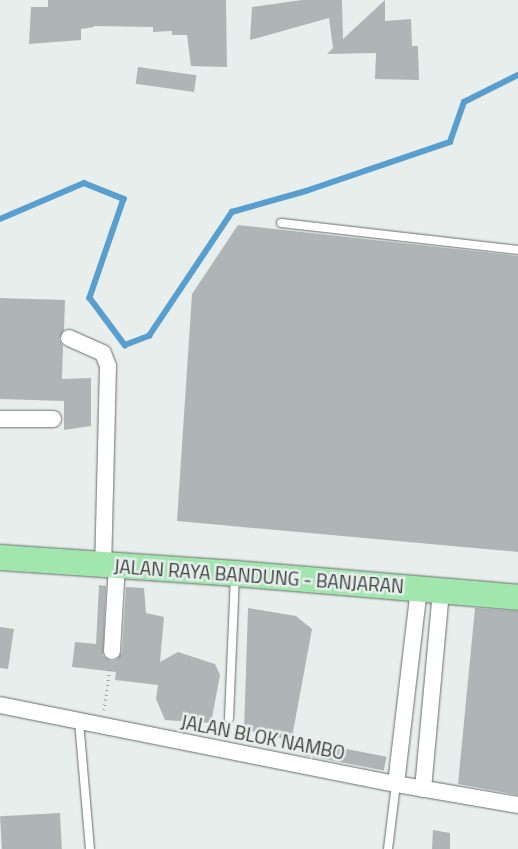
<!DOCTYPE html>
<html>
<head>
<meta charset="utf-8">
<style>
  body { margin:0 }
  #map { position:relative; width:518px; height:849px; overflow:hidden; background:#e7eeec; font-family:"Titillium Web",sans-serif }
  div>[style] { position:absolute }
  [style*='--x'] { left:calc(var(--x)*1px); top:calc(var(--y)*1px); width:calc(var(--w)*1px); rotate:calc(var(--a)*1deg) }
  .stream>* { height:5.5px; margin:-2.75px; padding:0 2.75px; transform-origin:2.75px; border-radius:2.75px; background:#589fcf }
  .building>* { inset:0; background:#afb5b6; transform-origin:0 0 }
  .path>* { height:3px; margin-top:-1.5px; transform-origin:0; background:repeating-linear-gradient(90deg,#999e9c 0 1px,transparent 0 5px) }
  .roads { filter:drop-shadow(0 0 1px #686e6d) drop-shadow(0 0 1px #686e6d) }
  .lane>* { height:8px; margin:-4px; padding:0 4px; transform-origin:4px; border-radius:4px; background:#fff }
  .street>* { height:16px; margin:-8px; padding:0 8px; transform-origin:8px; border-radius:8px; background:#fff }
  .primary>* { height:25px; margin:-12.5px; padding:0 12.5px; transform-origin:12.5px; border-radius:12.5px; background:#a0e6ad }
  span { translate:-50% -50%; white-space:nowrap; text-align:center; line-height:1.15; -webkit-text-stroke:5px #e7eeec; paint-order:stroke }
  .street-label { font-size:19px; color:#393c3b }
</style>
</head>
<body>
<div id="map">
  <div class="stream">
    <div style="--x:0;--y:219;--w:91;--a:-23.2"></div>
    <div style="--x:84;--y:183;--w:43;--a:21.8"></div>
    <div style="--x:124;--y:199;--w:105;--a:109"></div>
    <div style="--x:90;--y:298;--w:59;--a:53.3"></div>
    <div style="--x:125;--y:345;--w:26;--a:-21"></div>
    <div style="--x:149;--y:336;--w:149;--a:-56.2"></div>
    <div style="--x:232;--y:212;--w:77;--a:-15.8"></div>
    <div style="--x:306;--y:191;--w:152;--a:-18.8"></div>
    <div style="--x:450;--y:142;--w:42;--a:-70.7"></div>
    <div style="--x:464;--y:102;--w:60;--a:-26.6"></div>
  </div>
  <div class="building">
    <div style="clip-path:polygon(48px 0,226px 0,227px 67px,191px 66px,187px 35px,172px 35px,172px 31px,153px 32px,153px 27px,94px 26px,94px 27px,81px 29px,81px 40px,29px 44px,31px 7px,48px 7px)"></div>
    <div style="clip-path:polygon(302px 0,342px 0,343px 39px,385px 0,385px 21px,411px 19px,412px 46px,418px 46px,419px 80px,375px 79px,376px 53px,327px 54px,333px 48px,329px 18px,250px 40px,252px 7px)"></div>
    <div style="left:138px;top:67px;width:59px;height:17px;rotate:8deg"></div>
    <div style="clip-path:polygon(238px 225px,518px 256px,518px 552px,177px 521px,192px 294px)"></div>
    <div style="clip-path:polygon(0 298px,65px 300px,64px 330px,59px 339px,63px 346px,62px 379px,91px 378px,91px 426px,64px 430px,64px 401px,0 399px)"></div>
    <div style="clip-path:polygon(99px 585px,106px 586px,103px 656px,111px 661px,116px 660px,122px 652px,126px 587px,144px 588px,146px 613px,164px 617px,160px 662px,178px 652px,215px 664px,220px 675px,211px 723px,165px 720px,156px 699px,158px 685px,115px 680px,116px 672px,72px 667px,75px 642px,96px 644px)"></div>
    <div style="clip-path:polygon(248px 608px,296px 616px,312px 629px,291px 743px,274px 735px,244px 730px)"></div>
    <div style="clip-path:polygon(475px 608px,518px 611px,518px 795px,458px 784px)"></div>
    <div style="clip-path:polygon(0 627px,14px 629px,8px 669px,0 668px)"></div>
    <div style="left:305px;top:741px;width:83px;height:14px;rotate:11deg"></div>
    <div style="left:60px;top:813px;width:36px;height:60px;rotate:87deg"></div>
    <div style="clip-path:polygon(433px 830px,450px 833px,450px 849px,432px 849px)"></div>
  </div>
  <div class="path">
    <div style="--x:104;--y:710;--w:43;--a:-82.1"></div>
  </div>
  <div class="roads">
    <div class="lane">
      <div style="--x:281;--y:223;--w:239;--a:6.5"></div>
      <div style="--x:229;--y:718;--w:141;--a:-87.6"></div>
      <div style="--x:79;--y:721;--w:128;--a:85.1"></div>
      <div style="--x:388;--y:849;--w:65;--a:-83"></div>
    </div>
    <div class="street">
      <div style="--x:69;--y:338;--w:37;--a:24"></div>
      <div style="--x:103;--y:353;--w:14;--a:69"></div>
      <div style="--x:108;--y:366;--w:198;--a:91.4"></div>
      <div style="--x:0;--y:419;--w:53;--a:0"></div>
      <div style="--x:112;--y:651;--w:86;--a:-86.7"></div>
      <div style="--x:0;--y:705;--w:404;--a:11.3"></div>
      <div style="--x:396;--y:784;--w:124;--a:9.8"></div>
      <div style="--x:396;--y:784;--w:196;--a:-83.3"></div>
      <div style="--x:423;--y:789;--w:199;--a:-84.8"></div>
    </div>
    <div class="primary">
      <div style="--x:0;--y:557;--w:236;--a:3.9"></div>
      <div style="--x:235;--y:573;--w:284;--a:4.8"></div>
    </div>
  </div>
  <div class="street-label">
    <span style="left:259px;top:576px;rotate:4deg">JALAN RAYA BANDUNG - BANJARAN</span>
    <span style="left:263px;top:737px;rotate:11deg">JALAN BLOK NAMBO</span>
  </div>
</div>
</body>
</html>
